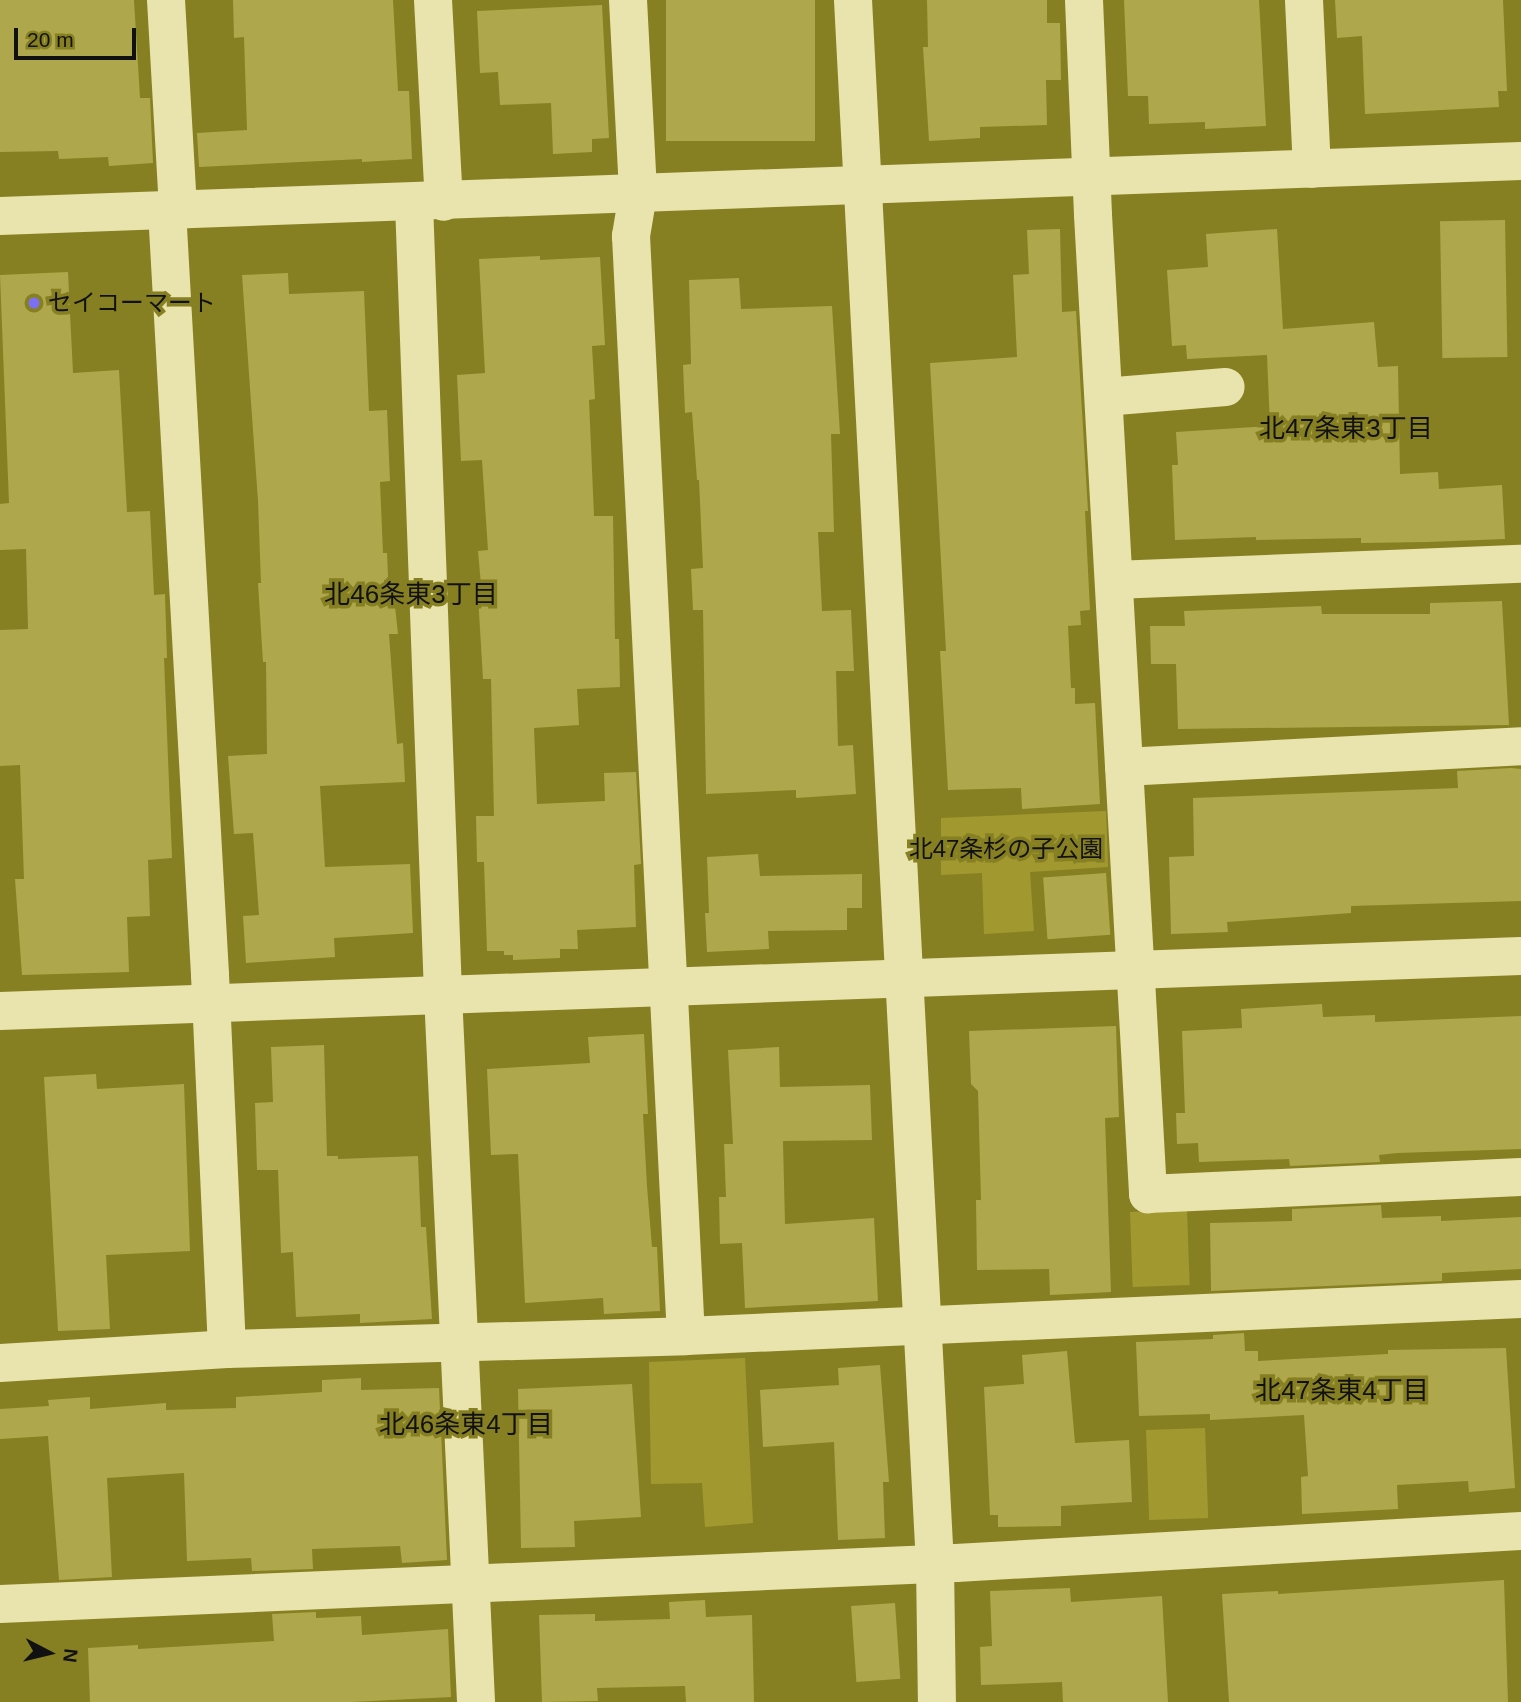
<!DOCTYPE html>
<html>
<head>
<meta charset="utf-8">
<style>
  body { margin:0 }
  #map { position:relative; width:1521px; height:1702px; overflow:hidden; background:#878023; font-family:Arial,"Noto Sans JP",sans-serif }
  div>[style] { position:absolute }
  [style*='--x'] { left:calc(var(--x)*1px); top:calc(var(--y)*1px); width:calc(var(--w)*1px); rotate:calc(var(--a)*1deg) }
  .green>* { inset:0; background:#a19830; transform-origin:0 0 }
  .building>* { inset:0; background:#afa74b; transform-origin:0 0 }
  .minor>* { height:38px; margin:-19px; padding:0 19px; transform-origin:19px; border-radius:19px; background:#e9e4ae }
  .dots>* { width:19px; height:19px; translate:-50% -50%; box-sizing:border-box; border:4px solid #878023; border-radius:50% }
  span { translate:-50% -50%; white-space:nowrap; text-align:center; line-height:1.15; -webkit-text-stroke:7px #878023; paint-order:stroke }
  .poi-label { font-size:24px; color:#111 }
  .left { translate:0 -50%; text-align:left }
  .park-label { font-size:24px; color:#111 }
  .neighbourhood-label { font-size:26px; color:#111 }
  .north { position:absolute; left:14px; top:1618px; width:70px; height:70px; -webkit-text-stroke:5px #878023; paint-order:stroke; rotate:97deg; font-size:19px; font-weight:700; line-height:28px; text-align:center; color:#111 }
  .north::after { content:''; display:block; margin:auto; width:24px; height:32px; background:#111; clip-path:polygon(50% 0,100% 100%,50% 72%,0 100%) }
  .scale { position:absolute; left:14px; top:28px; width:122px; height:32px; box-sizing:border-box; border:4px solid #111; border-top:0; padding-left:9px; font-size:21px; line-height:24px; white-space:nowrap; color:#111; -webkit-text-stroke:5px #878023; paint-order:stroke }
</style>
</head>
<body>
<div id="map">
  <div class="green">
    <div style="clip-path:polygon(1106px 811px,1108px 867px,1030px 872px,1034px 931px,984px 934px,982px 873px,941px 875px,941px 818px)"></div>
    <div style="left:1187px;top:1210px;width:75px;height:57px;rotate:88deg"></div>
    <div style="clip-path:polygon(745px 1358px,753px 1523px,705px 1527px,702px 1483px,651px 1484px,649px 1362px)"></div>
    <div style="left:1205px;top:1428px;width:90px;height:59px;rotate:88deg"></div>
  </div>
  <div class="building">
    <div style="clip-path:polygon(0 0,134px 0,140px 98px,150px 98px,153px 163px,109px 166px,108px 157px,59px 159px,58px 151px,0 152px)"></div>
    <div style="clip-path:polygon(233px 0,393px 0,398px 91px,409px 91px,412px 159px,362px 162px,362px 159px,199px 167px,197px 133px,247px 130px,244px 37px,234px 38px)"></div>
    <div style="left:666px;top:0;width:149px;height:141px"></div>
    <div style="clip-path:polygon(927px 0,1047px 0,1047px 23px,1060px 23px,1061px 80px,1046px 80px,1047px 125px,980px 127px,980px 138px,929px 141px,923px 47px,928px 47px)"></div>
    <div style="clip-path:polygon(1124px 0,1259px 0,1266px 126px,1205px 129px,1205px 122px,1149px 124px,1148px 96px,1128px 96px)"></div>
    <div style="clip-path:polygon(1335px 0,1503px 0,1507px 91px,1498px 91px,1499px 107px,1365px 114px,1362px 36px,1337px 38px)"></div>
    <div style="clip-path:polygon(602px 5px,609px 138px,592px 139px,592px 152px,553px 154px,551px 103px,500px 105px,498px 72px,480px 73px,477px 11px)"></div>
    <div style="left:1505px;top:220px;width:137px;height:65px;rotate:89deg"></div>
    <div style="clip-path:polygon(1060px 229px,1062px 312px,1076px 311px,1088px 511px,1085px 511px,1090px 610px,1080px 611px,1081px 625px,1068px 626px,1071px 688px,1075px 688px,1075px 704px,1095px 703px,1100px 804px,1022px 809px,1021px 788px,948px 790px,940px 651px,946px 651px,930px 363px,1017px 357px,1013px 275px,1029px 274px,1027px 230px)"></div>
    <div style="clip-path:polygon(1277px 229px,1283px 329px,1374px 322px,1378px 367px,1398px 366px,1400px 474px,1438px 472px,1439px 489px,1502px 485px,1505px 539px,1427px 542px,1361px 543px,1361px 538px,1256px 540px,1256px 537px,1175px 540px,1172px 465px,1178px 465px,1176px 432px,1270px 426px,1267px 355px,1187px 359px,1186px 345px,1172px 346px,1167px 270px,1208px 267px,1206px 234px)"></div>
    <div style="clip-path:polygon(540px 256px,540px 260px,600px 257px,605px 345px,592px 346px,595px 399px,589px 400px,594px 516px,613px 516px,615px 639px,619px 639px,620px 687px,577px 689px,579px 725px,534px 728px,537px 804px,605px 801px,604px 773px,636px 772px,641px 864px,634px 865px,636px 927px,577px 930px,578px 949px,560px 949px,560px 958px,513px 960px,513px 955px,504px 955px,504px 951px,487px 951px,484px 862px,477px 862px,476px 816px,494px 816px,491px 679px,483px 679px,478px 596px,482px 596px,478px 551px,488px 550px,482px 460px,461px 461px,457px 375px,485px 373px,479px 259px)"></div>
    <div style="clip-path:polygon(68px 272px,73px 373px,119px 370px,127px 512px,150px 511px,154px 595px,165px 594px,167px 658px,164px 658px,172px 858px,148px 860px,150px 916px,127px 917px,129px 972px,22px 975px,15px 879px,24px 879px,20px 765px,0 766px,0 630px,28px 629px,26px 549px,0 550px,0 504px,9px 503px,0 275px)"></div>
    <div style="clip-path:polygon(288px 273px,289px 294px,364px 291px,369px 411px,387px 410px,390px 481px,380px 482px,383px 553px,387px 553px,389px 597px,394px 597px,398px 634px,389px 634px,397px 744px,403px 743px,405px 782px,320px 786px,325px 867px,410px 864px,413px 933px,334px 938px,335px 957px,246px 963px,243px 916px,259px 915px,253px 833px,234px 834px,228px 756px,267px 754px,266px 662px,263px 662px,258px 583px,261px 583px,258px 501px,242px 275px)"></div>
    <div style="clip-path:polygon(739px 278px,741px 309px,832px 306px,840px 434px,831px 434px,834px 532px,818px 532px,822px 611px,851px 610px,854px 671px,836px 671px,838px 746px,853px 745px,856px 794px,796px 798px,796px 790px,706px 794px,703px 610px,693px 610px,691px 569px,703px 568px,699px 480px,697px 480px,692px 412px,685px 413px,683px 365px,691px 364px,689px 280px)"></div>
    <div style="clip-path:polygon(1502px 601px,1509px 725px,1178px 729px,1176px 664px,1151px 664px,1150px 626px,1185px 626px,1184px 611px,1321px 606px,1322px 614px,1430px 614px,1430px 603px)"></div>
    <div style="clip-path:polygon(1511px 768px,1521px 769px,1521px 901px,1351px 906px,1351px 913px,1227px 922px,1228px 932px,1171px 934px,1169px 857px,1194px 856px,1193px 798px,1458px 788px,1457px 771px)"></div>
    <div style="clip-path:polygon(758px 854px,760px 876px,862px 874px,862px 908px,847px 908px,847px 930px,768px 931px,769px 949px,707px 952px,705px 913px,709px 913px,707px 857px)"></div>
    <div style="left:1106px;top:873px;width:62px;height:63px;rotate:86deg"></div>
    <div style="clip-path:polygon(1322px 1004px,1323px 1017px,1375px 1015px,1375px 1022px,1521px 1016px,1521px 1149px,1397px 1153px,1379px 1155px,1380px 1162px,1290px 1166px,1289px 1159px,1199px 1162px,1198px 1143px,1177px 1144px,1176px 1113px,1185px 1113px,1182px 1031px,1242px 1028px,1241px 1009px)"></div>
    <div style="clip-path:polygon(1116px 1026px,1119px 1117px,1105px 1118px,1111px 1292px,1050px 1295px,1049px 1269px,977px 1270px,976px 1200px,981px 1200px,978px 1091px,971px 1084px,969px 1031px)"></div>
    <div style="clip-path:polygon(644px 1034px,648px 1114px,643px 1114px,647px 1186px,652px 1247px,657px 1247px,660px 1311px,604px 1314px,603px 1298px,525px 1303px,518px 1154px,491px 1155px,487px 1069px,590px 1063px,588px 1037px)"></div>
    <div style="clip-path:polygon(324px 1045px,327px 1156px,338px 1156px,338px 1159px,418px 1156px,421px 1227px,426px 1227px,432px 1319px,360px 1323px,360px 1314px,296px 1317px,293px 1252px,281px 1253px,278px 1170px,257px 1170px,255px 1103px,273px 1102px,271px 1047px)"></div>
    <div style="clip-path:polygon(779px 1047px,780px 1087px,870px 1085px,872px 1140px,783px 1141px,785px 1224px,874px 1218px,878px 1301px,745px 1308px,742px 1243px,720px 1244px,719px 1197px,726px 1197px,724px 1144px,733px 1144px,728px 1050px)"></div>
    <div style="clip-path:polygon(96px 1074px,97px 1089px,184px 1084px,190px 1251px,106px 1255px,110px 1329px,58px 1331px,44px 1077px)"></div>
    <div style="clip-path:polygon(1381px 1205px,1382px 1218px,1441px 1216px,1441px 1221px,1521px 1217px,1521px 1269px,1442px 1273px,1442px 1281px,1211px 1291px,1210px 1223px,1292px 1221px,1292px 1209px)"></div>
    <div style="clip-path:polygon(1244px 1333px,1245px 1351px,1258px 1351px,1258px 1361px,1388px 1354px,1388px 1350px,1506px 1348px,1515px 1488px,1469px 1492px,1468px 1481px,1397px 1485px,1398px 1509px,1302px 1514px,1301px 1477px,1308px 1476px,1304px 1415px,1210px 1420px,1210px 1414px,1139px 1416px,1136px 1342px,1213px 1339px,1213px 1335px)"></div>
    <div style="clip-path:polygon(1067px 1351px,1075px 1443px,1129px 1440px,1132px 1502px,1061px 1506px,1061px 1526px,998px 1527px,998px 1515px,990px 1515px,984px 1387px,1024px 1384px,1022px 1355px)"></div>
    <div style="clip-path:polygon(880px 1365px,889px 1482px,883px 1482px,885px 1538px,838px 1540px,834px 1442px,763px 1447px,760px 1390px,839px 1385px,838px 1368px)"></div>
    <div style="clip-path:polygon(361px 1378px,361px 1390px,439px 1388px,447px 1560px,402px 1563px,400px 1546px,312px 1549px,313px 1569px,252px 1571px,251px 1558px,187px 1561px,184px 1473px,107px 1478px,112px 1577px,59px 1580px,48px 1436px,0 1439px,0 1409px,49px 1406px,48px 1400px,90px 1397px,90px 1409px,166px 1403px,166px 1410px,236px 1408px,236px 1397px,322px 1392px,322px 1380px)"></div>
    <div style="clip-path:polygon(632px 1384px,641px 1517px,574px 1521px,575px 1547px,521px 1548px,518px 1389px)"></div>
    <div style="clip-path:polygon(1504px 1580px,1508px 1702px,1229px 1702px,1222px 1594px,1278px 1591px,1278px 1594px)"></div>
    <div style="clip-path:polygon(1070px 1588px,1071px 1602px,1162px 1596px,1168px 1702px,1063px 1702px,1062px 1682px,981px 1685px,980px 1647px,992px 1646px,990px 1591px)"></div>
    <div style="clip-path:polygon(705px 1600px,706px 1617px,752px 1615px,754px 1702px,686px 1702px,685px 1686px,597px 1688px,598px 1701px,542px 1702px,539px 1615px,595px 1614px,595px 1621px,670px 1619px,669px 1602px)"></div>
    <div style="left:895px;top:1603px;width:76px;height:44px;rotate:86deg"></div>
    <div style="clip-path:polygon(316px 1612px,316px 1618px,361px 1616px,362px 1635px,448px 1629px,451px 1697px,352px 1702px,90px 1702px,88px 1648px,138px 1645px,138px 1649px,274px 1641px,272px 1614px)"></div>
  </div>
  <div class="minor">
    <div style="--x:166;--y:0;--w:210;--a:86.7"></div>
    <div style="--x:433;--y:0;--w:202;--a:86.9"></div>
    <div style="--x:628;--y:0;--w:194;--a:87"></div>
    <div style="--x:638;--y:194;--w:43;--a:99.5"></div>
    <div style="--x:631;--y:236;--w:1101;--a:87.14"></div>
    <div style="--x:853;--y:0;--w:1566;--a:87"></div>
    <div style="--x:935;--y:1564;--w:138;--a:89.2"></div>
    <div style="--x:1084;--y:0;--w:215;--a:87.6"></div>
    <div style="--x:1093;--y:215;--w:981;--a:86.78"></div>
    <div style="--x:1148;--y:1194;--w:373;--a:-2.6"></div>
    <div style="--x:1304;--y:0;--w:169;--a:87.3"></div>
    <div style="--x:414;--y:203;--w:792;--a:87.9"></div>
    <div style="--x:443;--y:994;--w:709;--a:87.33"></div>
    <div style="--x:167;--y:210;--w:766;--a:86.78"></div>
    <div style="--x:210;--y:975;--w:374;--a:87.4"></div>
    <div style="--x:0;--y:216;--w:1522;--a:-2.07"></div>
    <div style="--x:1104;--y:397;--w:122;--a:-4.7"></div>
    <div style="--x:1114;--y:580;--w:407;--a:-2.3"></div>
    <div style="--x:1124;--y:767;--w:398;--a:-3"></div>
    <div style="--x:0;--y:1011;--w:1522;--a:-2.07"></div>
    <div style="--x:0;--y:1363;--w:227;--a:-3.5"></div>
    <div style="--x:227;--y:1349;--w:459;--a:-1.6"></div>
    <div style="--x:686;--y:1336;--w:836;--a:-2.54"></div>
    <div style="--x:0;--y:1604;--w:957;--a:-2.46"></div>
    <div style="--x:956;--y:1563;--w:566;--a:-3.24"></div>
  </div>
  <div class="dots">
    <div style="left:34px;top:303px;background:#7b70f4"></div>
  </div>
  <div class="poi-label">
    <span class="left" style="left:48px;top:303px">セイコーマート</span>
  </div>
  <div class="park-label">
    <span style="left:1006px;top:849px">北47条杉の子公園</span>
  </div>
  <div class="neighbourhood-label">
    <span style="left:1346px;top:429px">北47条東3丁目</span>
    <span style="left:411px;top:595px">北46条東3丁目</span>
    <span style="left:1342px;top:1391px">北47条東4丁目</span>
    <span style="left:466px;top:1425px">北46条東4丁目</span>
  </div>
  <div class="north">N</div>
  <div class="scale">20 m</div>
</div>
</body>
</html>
